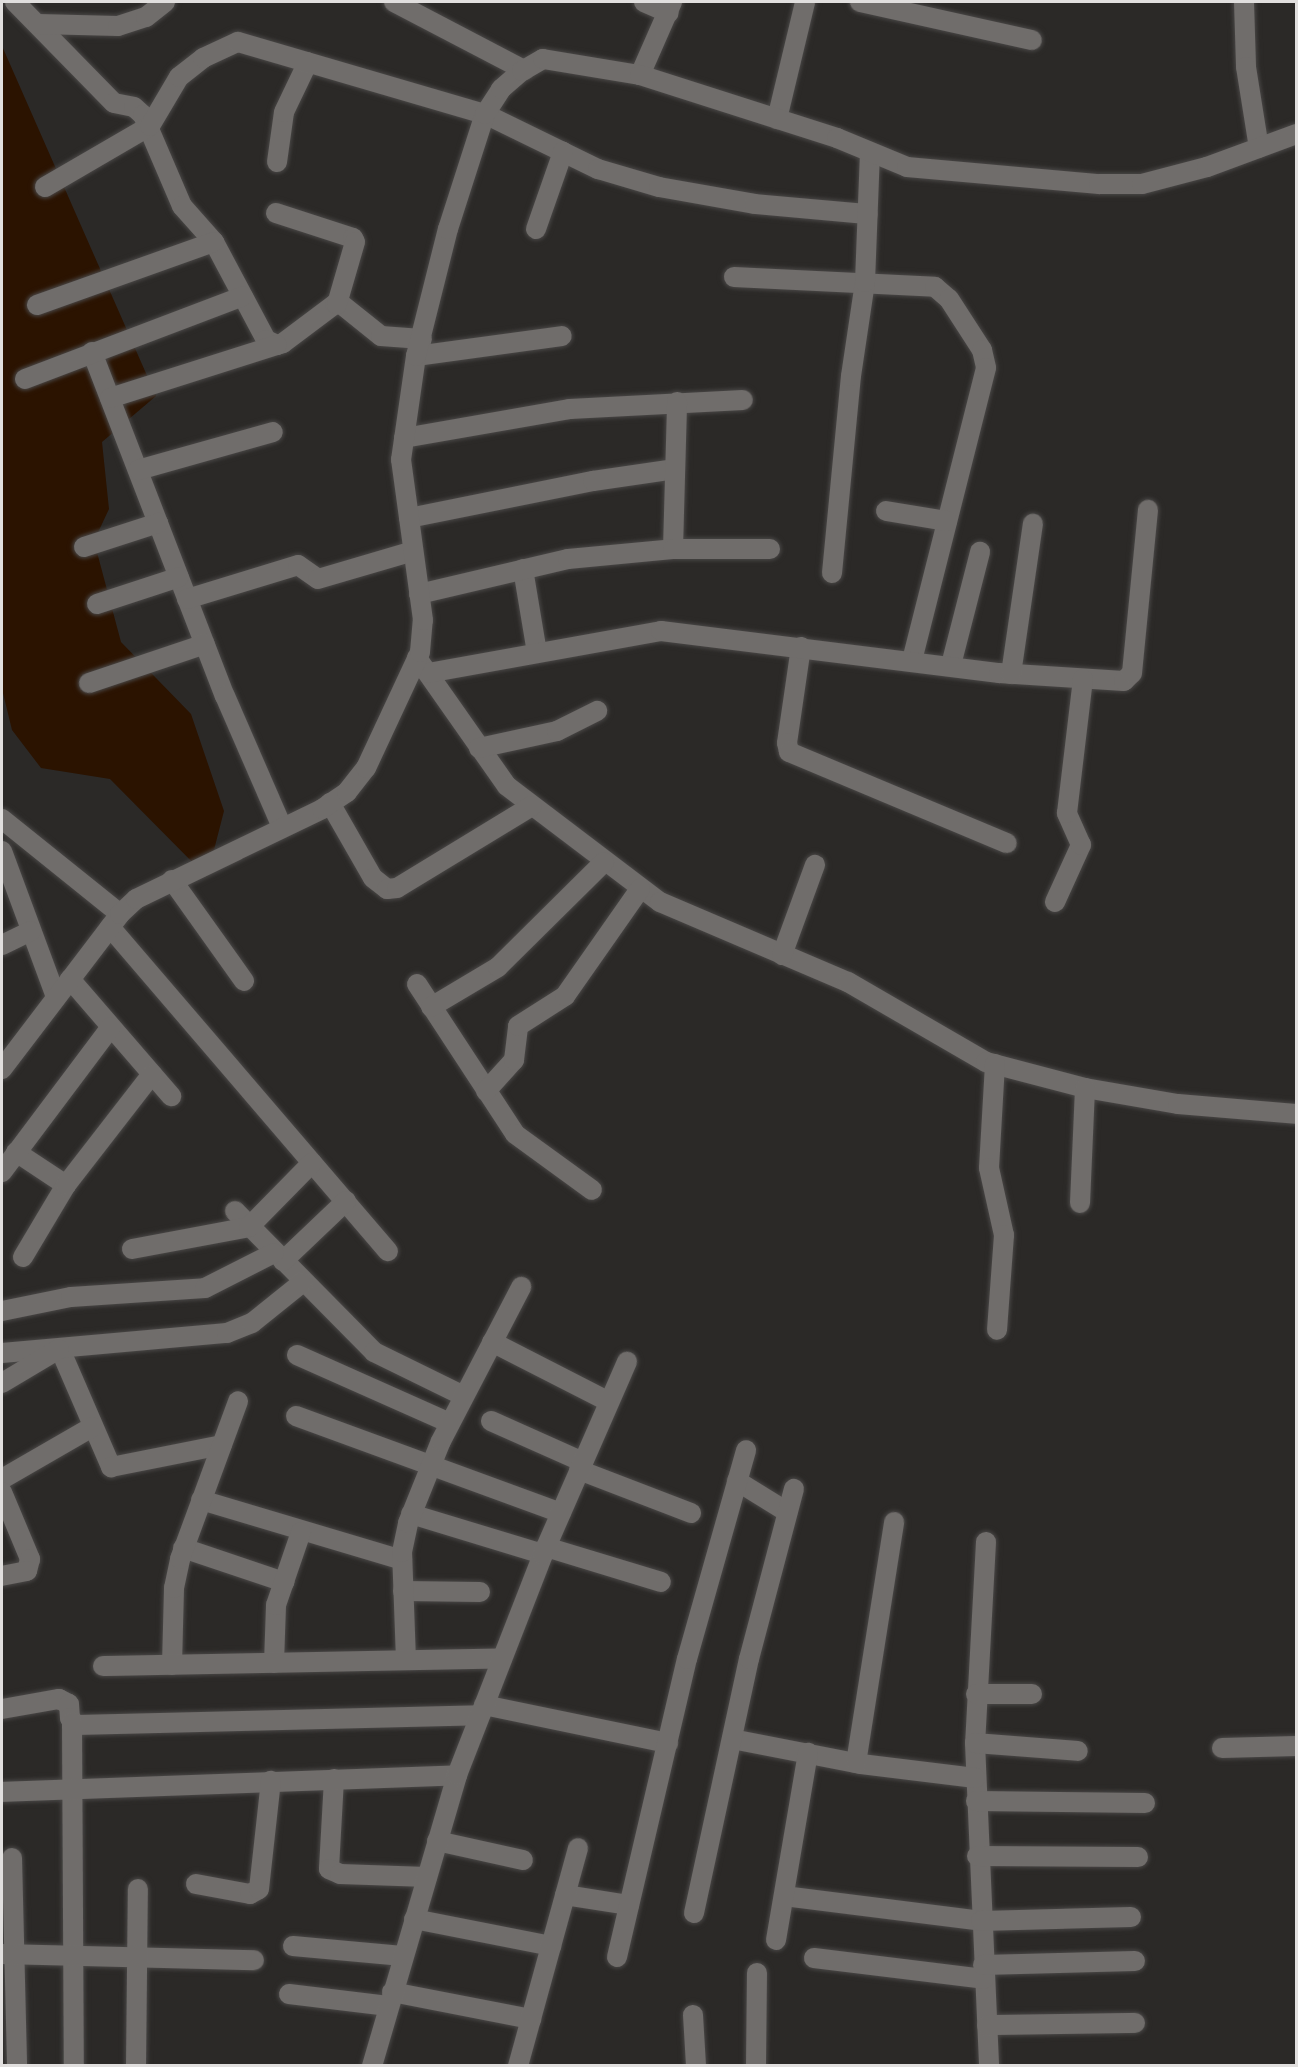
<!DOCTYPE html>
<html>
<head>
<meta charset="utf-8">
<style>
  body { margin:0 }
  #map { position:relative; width:1298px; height:2067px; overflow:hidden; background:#2b2927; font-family:Overpass,sans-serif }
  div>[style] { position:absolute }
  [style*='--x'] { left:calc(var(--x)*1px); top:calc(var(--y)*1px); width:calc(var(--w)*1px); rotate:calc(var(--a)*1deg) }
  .water>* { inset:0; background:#2b1300 }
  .roads { filter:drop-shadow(0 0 2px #494746) drop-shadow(0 0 2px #494746) }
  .minor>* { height:20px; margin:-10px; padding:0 10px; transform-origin:10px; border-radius:10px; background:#706d6b }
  span { translate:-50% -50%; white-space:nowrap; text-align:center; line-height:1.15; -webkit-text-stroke:6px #2b2927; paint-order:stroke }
  .frame { position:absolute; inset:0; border:3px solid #e1dfde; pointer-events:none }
</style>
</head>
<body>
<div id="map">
  <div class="water">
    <div style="clip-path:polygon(2px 46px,156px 396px,102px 442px,109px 509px,94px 541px,121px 642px,191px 714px,224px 811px,207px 877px,110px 779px,41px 768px,12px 730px,2px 689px)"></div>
  </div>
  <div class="roads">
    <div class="minor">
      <div style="--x:15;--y:2;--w:141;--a:45.6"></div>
      <div style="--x:114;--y:103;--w:20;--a:11"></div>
      <div style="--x:134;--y:107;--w:12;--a:42"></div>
      <div style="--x:143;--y:115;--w:99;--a:66.8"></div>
      <div style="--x:182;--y:206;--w:48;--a:48.4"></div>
      <div style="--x:214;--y:242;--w:111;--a:62"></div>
      <div style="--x:266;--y:340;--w:12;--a:24"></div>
      <div style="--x:277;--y:345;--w:6;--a:-18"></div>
      <div style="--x:283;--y:343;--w:65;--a:-36.9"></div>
      <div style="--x:335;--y:304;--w:6;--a:0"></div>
      <div style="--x:341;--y:304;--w:51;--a:38.7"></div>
      <div style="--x:381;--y:336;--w:41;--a:4.2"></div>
      <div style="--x:394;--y:2;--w:147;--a:27.6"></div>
      <div style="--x:644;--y:2;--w:27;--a:24"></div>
      <div style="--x:860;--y:2;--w:176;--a:12.5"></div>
      <div style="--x:1244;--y:2;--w:65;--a:88.2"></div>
      <div style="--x:1246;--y:67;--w:82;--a:80.9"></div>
      <div style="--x:38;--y:24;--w:80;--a:1.4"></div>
      <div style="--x:118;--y:26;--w:29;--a:-18"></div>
      <div style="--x:146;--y:17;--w:24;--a:-38"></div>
      <div style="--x:640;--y:75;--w:80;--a:-66.3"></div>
      <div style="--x:777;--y:119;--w:120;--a:-76.5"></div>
      <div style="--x:277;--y:162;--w:50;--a:-82"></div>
      <div style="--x:284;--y:112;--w:55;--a:-64.4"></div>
      <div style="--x:45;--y:187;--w:121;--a:-30.2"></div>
      <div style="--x:150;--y:126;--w:57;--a:-59.4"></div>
      <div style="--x:179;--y:77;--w:31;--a:-38"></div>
      <div style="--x:203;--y:58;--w:38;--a:-25"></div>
      <div style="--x:238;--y:42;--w:257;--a:16.3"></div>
      <div style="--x:485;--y:114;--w:126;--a:26"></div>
      <div style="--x:598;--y:169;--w:64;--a:16.4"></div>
      <div style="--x:659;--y:187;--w:97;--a:10"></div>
      <div style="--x:755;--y:204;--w:113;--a:5.1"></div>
      <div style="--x:276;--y:213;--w:81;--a:18"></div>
      <div style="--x:353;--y:238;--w:4;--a:63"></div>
      <div style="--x:355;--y:242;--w:65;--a:106.2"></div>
      <div style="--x:536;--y:229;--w:82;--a:-70.7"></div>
      <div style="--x:734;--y:277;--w:201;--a:2.8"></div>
      <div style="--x:935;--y:287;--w:18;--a:41"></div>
      <div style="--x:949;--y:299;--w:61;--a:57.1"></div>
      <div style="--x:982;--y:350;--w:18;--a:77"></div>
      <div style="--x:986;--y:368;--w:301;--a:104.2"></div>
      <div style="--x:37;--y:305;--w:188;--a:-19.6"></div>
      <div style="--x:92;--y:352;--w:369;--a:68.9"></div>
      <div style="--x:225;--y:696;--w:143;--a:66.5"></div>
      <div style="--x:416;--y:356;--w:147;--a:-7.8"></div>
      <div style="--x:25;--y:379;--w:233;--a:-20.8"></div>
      <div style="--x:110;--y:398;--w:175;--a:-17.6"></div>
      <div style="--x:404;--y:438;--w:169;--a:-9.9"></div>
      <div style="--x:570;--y:409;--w:173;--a:-3"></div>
      <div style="--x:138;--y:470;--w:140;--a:-15.7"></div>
      <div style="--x:886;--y:511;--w:62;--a:9.3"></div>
      <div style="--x:409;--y:518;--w:188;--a:-11.4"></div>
      <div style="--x:593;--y:481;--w:83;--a:-8.3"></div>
      <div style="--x:84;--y:547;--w:78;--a:-18"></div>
      <div style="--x:673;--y:549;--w:147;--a:-88.4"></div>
      <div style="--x:523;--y:569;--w:85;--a:80.5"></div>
      <div style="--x:832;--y:573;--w:198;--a:-84.5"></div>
      <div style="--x:851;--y:376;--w:95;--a:-81.5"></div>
      <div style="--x:865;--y:282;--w:128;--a:-87.8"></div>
      <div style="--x:419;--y:594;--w:153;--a:-13.2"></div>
      <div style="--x:568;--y:559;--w:105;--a:-5.4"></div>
      <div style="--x:673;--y:549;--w:97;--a:0"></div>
      <div style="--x:187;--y:599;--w:116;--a:-17"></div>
      <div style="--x:298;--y:565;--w:24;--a:35"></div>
      <div style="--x:318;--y:579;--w:99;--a:-16.4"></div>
      <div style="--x:97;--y:604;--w:86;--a:-18.2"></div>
      <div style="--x:801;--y:647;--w:97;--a:98.3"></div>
      <div style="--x:787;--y:743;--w:9;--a:77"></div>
      <div style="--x:789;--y:752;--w:236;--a:22.7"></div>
      <div style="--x:417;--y:658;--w:156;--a:54.9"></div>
      <div style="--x:507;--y:786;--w:192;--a:37.2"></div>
      <div style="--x:660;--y:902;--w:204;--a:23.1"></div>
      <div style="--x:848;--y:982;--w:160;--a:30.1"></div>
      <div style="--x:986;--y:1062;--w:102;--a:14.7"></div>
      <div style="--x:1085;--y:1088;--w:94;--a:9.8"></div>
      <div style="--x:1178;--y:1104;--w:118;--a:4.8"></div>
      <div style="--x:951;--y:665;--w:117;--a:-75.6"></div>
      <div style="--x:428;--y:673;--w:237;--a:-10.2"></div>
      <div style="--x:661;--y:631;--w:341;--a:7.1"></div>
      <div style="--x:999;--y:673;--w:125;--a:3.7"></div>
      <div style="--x:1124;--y:681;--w:11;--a:-45"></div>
      <div style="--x:1132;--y:673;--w:164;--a:-84.4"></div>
      <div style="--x:1011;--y:674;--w:152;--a:-81.7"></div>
      <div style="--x:89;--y:683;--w:122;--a:-18.6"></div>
      <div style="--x:479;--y:748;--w:80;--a:-12.3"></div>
      <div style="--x:557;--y:731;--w:45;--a:-26.6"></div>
      <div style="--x:330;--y:803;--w:86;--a:60.2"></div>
      <div style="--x:373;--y:878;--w:18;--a:38"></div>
      <div style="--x:387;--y:889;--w:10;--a:-6"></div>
      <div style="--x:397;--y:888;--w:158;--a:-31.3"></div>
      <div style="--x:2;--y:819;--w:151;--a:38.8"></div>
      <div style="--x:2;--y:851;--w:156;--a:69.7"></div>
      <div style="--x:172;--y:880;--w:124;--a:54.5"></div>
      <div style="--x:1055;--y:902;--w:63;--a:-65.5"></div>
      <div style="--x:1081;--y:845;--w:35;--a:-114"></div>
      <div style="--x:1067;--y:813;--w:135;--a:-83.2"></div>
      <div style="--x:110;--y:927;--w:427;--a:49.4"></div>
      <div style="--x:2;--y:945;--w:32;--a:-26"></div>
      <div style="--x:782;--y:955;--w:96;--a:-69.9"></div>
      <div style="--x:70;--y:979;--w:155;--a:49.2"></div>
      <div style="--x:417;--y:984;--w:179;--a:56.8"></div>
      <div style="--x:515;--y:1134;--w:95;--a:36"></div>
      <div style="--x:431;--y:1007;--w:78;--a:-30.8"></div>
      <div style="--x:498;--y:967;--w:149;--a:-44.7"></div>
      <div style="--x:995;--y:1064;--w:104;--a:93.3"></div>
      <div style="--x:989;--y:1168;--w:69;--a:77.4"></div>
      <div style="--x:1004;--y:1235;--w:95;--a:94.2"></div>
      <div style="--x:2;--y:1069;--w:195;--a:-52.7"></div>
      <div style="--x:120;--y:914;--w:22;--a:-43"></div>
      <div style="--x:136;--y:899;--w:207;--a:-25.8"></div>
      <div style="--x:322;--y:809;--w:30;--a:-34"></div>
      <div style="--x:347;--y:792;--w:31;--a:-52"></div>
      <div style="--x:366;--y:768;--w:128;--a:-65"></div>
      <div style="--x:420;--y:652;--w:32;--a:-85"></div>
      <div style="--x:423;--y:620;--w:162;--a:-97.8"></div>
      <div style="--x:401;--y:460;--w:105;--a:-81.8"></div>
      <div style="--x:416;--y:356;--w:131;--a:-75.9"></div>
      <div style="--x:448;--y:229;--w:121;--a:-72.2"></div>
      <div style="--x:485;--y:114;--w:30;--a:-57"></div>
      <div style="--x:501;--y:89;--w:28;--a:-41"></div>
      <div style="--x:522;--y:71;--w:24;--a:-30"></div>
      <div style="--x:543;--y:59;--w:98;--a:9.4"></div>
      <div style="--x:640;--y:75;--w:207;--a:17.7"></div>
      <div style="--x:837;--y:138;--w:76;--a:22.5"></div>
      <div style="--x:907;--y:167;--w:193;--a:5.1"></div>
      <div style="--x:1099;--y:184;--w:43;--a:0"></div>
      <div style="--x:1142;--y:184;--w:67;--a:-14.7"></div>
      <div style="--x:1207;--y:167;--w:95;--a:-20.3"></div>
      <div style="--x:486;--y:1091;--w:42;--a:-47.9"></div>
      <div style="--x:514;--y:1060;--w:34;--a:-83"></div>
      <div style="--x:518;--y:1026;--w:56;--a:-32.6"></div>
      <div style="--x:565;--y:996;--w:131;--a:-55"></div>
      <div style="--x:16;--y:1152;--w:60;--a:33.4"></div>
      <div style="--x:2;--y:1172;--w:181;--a:-53.1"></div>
      <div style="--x:1080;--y:1203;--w:115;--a:-87.5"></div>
      <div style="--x:235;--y:1211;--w:198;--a:45.4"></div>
      <div style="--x:374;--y:1352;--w:100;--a:26.1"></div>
      <div style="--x:132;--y:1249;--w:119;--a:-10.6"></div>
      <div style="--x:249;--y:1227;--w:90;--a:-45.5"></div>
      <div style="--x:23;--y:1257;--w:84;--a:-59.2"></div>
      <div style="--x:66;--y:1185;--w:140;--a:-52.2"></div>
      <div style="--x:283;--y:1261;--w:87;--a:-43.6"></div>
      <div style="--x:2;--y:1311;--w:70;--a:-11.5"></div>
      <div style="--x:71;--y:1297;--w:134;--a:-3.8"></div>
      <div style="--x:205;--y:1288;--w:77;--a:-26.9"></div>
      <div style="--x:492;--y:1342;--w:131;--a:27.1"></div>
      <div style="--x:60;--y:1349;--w:129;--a:66.6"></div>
      <div style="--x:111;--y:1467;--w:113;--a:-11.2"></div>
      <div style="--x:2;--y:1353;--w:226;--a:-5.1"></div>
      <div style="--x:227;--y:1333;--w:27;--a:-22"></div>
      <div style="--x:252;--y:1323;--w:65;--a:-38.8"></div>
      <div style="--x:297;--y:1355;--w:167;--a:24"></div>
      <div style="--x:2;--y:1383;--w:66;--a:-30.8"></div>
      <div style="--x:296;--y:1416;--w:282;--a:20.1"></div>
      <div style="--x:491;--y:1421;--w:101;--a:24"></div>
      <div style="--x:579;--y:1470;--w:120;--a:21"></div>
      <div style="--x:2;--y:1479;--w:104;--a:-30"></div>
      <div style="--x:737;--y:1481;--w:59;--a:31.8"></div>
      <div style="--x:2;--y:1492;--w:73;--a:67.3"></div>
      <div style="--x:30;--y:1559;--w:12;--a:104"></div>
      <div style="--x:27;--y:1571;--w:25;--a:169"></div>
      <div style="--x:201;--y:1500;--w:210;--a:16.6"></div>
      <div style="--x:411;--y:1514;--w:138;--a:16.9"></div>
      <div style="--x:986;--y:1542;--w:201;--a:93.1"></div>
      <div style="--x:975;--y:1743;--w:323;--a:87.5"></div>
      <div style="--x:546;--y:1547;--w:120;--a:16.9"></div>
      <div style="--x:183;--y:1548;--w:107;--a:18.6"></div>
      <div style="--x:403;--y:1591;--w:77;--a:0.7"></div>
      <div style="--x:406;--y:1660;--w:108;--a:-92.1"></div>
      <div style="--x:402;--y:1552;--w:30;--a:-78"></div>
      <div style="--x:408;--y:1523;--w:88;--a:-68.1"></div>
      <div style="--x:441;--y:1441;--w:174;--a:-62.5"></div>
      <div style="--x:274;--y:1663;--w:58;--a:-88"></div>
      <div style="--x:276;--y:1605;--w:77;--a:-71.1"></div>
      <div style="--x:172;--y:1665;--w:77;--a:-88.5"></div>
      <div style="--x:174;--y:1588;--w:30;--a:-78"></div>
      <div style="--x:180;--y:1559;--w:168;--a:-69.8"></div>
      <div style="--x:103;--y:1666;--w:399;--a:-1.1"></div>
      <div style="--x:976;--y:1694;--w:56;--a:0"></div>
      <div style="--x:484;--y:1705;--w:188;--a:11.7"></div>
      <div style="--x:2;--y:1709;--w:58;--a:-10"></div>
      <div style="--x:59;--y:1699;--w:11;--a:27"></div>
      <div style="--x:69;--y:1704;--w:14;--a:86"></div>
      <div style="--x:70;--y:1718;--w:9;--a:49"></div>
      <div style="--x:76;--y:1725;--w:404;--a:-1.4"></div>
      <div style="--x:72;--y:1722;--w:344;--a:89.7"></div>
      <div style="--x:732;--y:1739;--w:131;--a:11"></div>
      <div style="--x:861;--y:1764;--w:115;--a:7"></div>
      <div style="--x:975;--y:1743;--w:103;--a:4.4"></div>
      <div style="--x:1222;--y:1748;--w:74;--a:-1.5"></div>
      <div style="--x:856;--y:1763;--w:244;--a:-81"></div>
      <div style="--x:334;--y:1779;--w:90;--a:93.2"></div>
      <div style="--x:329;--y:1869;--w:12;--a:24"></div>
      <div style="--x:340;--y:1874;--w:87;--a:2"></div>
      <div style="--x:2;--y:1792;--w:455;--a:-2.1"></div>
      <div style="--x:976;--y:1801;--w:169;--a:0.7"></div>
      <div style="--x:437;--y:1841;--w:88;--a:12.5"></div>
      <div style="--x:977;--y:1856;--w:161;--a:0.4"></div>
      <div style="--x:12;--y:1858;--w:208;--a:88.6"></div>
      <div style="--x:196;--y:1884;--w:55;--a:10.5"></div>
      <div style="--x:250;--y:1894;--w:10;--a:-29"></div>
      <div style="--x:259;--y:1889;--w:109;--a:-83.7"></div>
      <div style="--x:565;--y:1895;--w:65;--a:8.9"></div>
      <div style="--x:784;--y:1896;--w:199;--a:7.2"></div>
      <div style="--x:981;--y:1921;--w:150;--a:-1.5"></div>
      <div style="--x:694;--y:1913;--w:260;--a:-77.8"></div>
      <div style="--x:749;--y:1659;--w:176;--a:-75.2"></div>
      <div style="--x:414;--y:1919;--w:140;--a:11.1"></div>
      <div style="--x:776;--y:1940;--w:190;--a:-80.3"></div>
      <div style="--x:293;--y:1946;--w:110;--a:5.2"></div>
      <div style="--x:2;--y:1954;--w:252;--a:1.4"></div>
      <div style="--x:617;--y:1957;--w:306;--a:-76.8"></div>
      <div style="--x:687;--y:1659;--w:217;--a:-74.2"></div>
      <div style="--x:814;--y:1958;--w:171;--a:7"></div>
      <div style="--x:983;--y:1965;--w:152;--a:-1.5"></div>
      <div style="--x:392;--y:1992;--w:142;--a:11"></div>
      <div style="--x:289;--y:1994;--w:100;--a:6.9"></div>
      <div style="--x:693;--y:2015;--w:51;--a:86.6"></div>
      <div style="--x:987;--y:2025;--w:148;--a:-0.8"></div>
      <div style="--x:136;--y:2066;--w:177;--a:-89.4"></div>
      <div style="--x:372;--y:2066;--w:303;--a:-73.7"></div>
      <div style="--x:457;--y:1775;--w:237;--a:-68.7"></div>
      <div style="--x:543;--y:1554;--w:210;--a:-66.4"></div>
      <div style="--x:518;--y:2066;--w:226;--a:-74.6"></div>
      <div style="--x:756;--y:2066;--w:93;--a:-89.4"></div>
    </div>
  </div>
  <div class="frame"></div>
</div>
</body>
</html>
